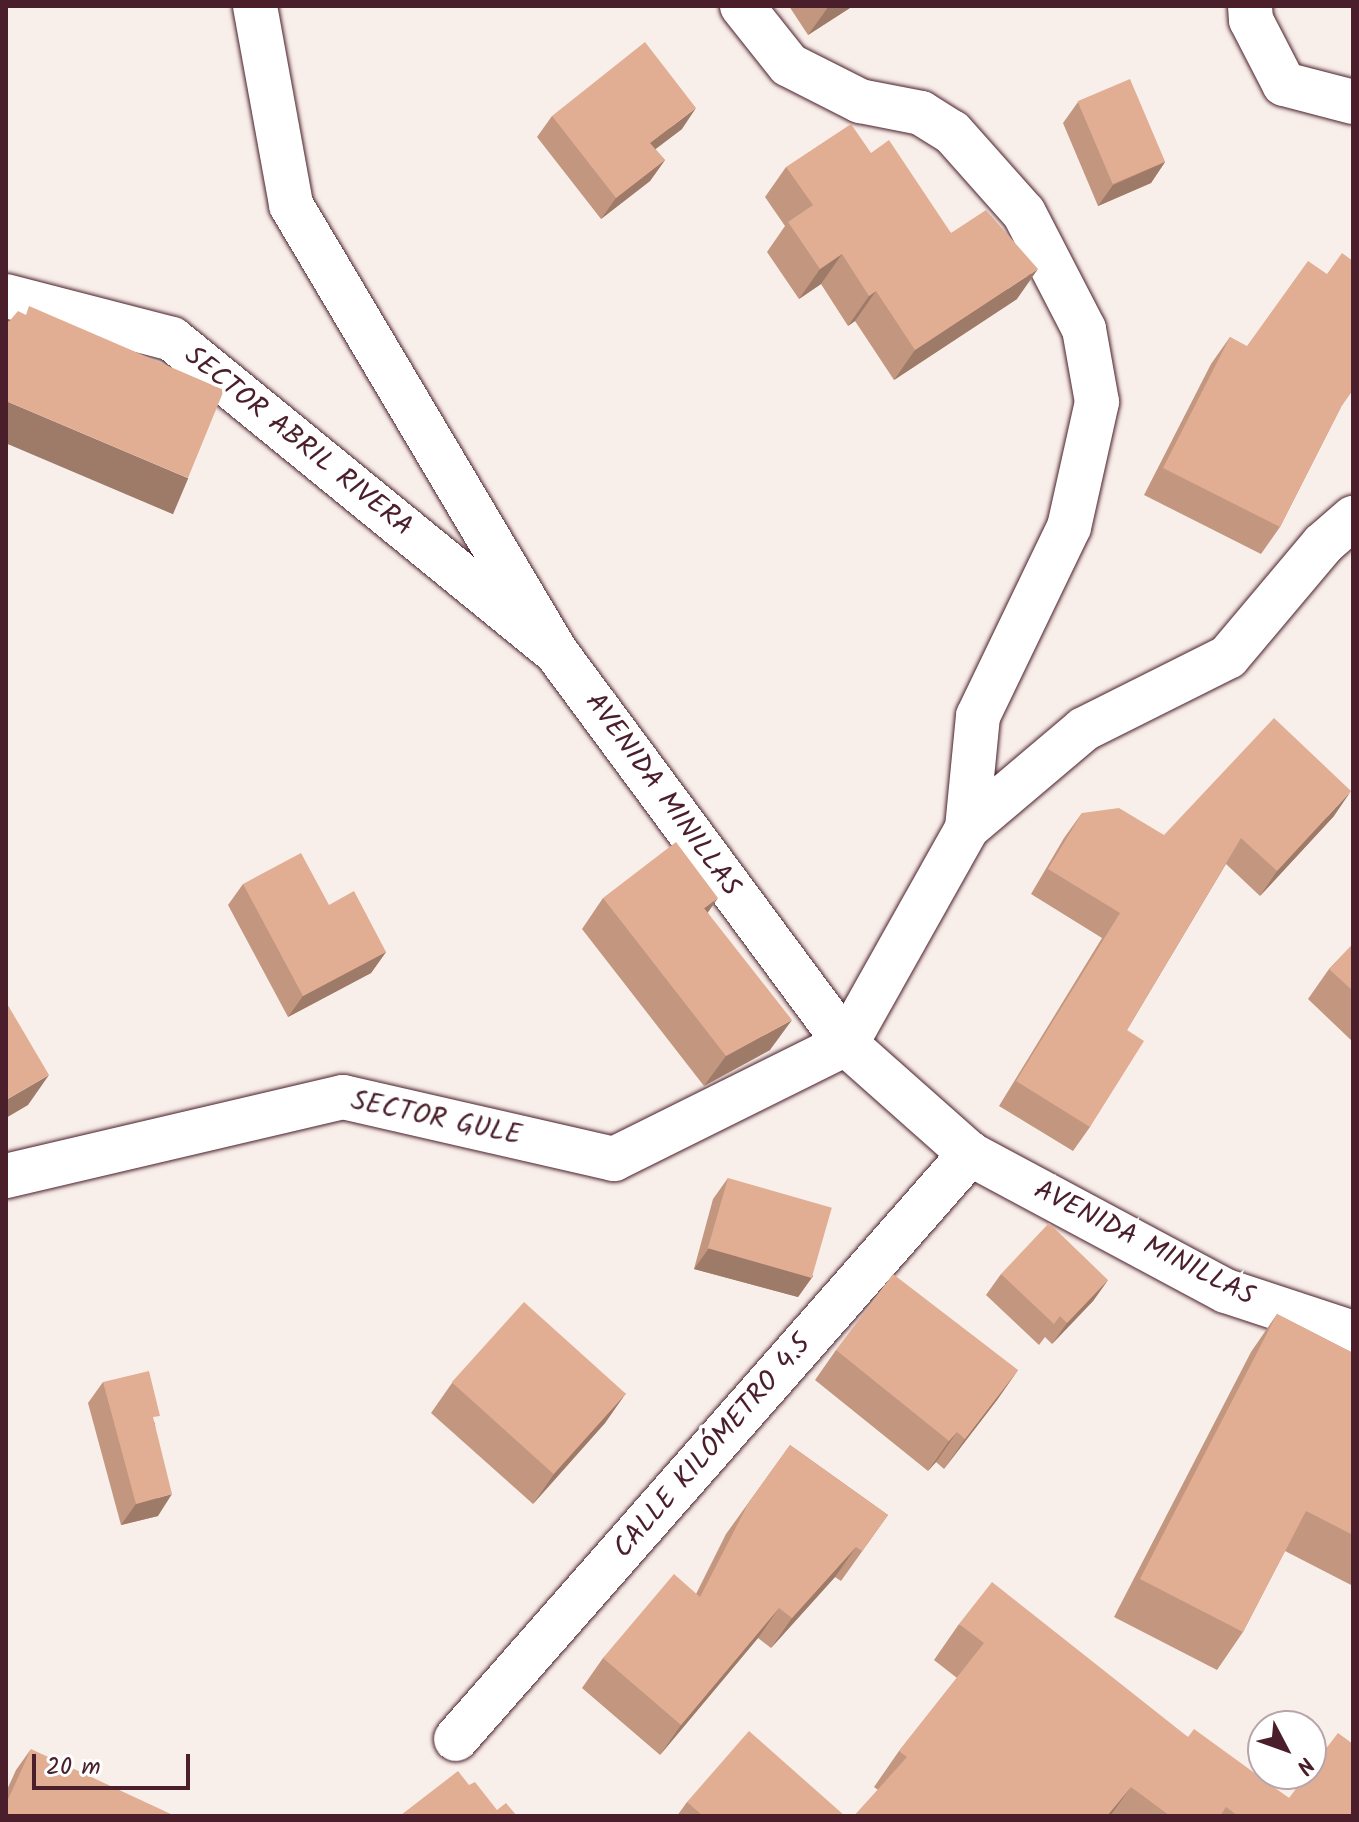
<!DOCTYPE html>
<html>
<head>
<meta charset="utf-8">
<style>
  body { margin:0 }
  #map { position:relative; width:1359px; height:1822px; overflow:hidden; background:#f9efea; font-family:Kalam,sans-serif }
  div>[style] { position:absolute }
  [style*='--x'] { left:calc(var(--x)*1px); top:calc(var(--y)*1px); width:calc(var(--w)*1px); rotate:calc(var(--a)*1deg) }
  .roads { filter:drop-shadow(0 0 2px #4a1f2b) drop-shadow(0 0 2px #4a1f2b) }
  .minor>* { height:44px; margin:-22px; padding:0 22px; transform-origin:22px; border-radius:22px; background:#fff }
  .tertiary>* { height:44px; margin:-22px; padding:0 22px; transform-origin:22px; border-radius:22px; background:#fff }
  .wall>* { inset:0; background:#c2967f }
  .shaded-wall>* { inset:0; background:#9e7a68; transform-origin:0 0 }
  .building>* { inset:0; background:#e1ae94; transform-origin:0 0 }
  span { translate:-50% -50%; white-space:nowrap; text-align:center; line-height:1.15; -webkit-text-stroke:7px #fff; paint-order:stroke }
  .street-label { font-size:28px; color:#4a1f2b }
  .frame { position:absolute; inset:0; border:8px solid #4a1f2b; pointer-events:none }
  .north { position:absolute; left:1247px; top:1710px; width:80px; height:80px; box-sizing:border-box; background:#fff; border:2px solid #b7a5aa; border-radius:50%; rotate:131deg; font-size:22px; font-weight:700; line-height:32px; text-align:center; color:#4a1f2b }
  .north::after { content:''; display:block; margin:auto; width:28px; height:36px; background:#4a1f2b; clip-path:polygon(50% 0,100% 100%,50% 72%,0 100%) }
  .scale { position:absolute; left:32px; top:1754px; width:158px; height:36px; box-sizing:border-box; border:4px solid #4a1f2b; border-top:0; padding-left:10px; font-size:24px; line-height:28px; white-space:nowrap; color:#4a1f2b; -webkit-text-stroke:6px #fff; paint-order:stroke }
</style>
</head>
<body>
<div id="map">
  <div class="roads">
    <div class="minor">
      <div style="--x:742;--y:6;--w:75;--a:51.5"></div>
      <div style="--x:789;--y:65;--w:80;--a:26.9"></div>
      <div style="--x:860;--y:101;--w:62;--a:11.1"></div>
      <div style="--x:921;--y:113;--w:36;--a:32"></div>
      <div style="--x:952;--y:132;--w:108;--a:48.4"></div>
      <div style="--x:1024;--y:213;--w:131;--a:62.7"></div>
      <div style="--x:1084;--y:329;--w:74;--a:79.9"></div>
      <div style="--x:1097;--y:402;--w:128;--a:102.6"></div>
      <div style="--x:1069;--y:527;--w:210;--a:115.7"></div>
      <div style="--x:978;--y:716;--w:113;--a:95.6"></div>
      <div style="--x:1250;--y:6;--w:14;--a:86"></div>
      <div style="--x:1251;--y:20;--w:72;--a:62.7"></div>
      <div style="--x:1284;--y:84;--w:71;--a:14.6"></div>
      <div style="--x:6;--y:296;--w:171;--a:14.5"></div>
      <div style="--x:172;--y:339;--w:490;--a:39.2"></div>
      <div style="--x:6;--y:1176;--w:346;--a:-13.2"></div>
      <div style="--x:343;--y:1097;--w:278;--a:12.9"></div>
      <div style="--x:614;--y:1159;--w:259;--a:-26.4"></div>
      <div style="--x:846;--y:1044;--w:248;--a:-60.7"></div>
      <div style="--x:967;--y:828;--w:153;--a:-40.2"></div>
      <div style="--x:1084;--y:729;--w:161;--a:-26.6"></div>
      <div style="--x:1228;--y:657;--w:148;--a:-49.9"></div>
      <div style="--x:1323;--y:544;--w:40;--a:-41"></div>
      <div style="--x:456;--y:1739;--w:779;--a:-48.7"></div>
    </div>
    <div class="tertiary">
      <div style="--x:255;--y:6;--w:202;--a:79.7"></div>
      <div style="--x:291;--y:205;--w:520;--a:59.34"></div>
      <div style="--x:556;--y:652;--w:488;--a:53.5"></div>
      <div style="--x:846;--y:1044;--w:166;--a:41.6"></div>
      <div style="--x:970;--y:1154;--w:290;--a:28.2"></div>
      <div style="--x:1226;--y:1291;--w:134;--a:18.3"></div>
    </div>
  </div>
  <div class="wall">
    <div style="clip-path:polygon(789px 6px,853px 6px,808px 35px)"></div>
    <div style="clip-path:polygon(1078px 102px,1165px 162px,1151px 183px,1098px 206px,1063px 123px)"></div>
    <div style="clip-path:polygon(552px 116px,682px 129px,655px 149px,665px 160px,650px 181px,601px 219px,537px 137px)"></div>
    <div style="clip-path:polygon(871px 153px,1017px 299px,894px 380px,855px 321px,848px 326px,821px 284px,799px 299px,767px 252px,785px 226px,765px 197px,786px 167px)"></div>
    <div style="clip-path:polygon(1230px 337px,1341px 407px,1280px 527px,1261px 554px,1144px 495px,1211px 364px)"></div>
    <div style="clip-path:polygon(1082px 813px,1164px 835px,1334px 816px,1260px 896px,1226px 864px,1127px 1030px,1090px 1127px,1073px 1151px,999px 1106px,1102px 938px,1031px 894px,1064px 838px)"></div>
    <div style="clip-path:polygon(243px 884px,329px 905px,386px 952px,371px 973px,288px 1017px,228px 905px)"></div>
    <div style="clip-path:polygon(603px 898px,708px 913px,770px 1050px,704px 1086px,582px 929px)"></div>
    <div style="clip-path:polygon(1353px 944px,1353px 1042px,1308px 999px,1329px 969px)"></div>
    <div style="clip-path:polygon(728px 1178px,813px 1276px,798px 1297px,694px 1269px,713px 1199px)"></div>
    <div style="clip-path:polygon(1001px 1274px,1108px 1280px,1093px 1301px,1052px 1344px,1045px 1337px,1039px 1345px,986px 1295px)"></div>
    <div style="clip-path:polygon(1277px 1314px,1353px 1353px,1353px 1586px,1285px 1551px,1243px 1632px,1217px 1670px,1114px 1617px,1251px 1352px)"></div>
    <div style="clip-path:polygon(836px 1350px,1018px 1370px,997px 1400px,944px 1469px,936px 1462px,928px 1471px,815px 1380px)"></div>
    <div style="clip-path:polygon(103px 1382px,155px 1423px,158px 1516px,121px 1525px,88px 1403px)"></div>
    <div style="clip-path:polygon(452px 1383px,626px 1393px,605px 1423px,533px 1504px,431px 1413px)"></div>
    <div style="clip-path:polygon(790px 1445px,888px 1515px,841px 1581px,835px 1577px,771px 1648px,758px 1638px,660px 1755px,582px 1688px,603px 1658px,696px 1594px,726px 1534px)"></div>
    <div style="clip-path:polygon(959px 1624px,1188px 1737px,1289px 1798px,1353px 1816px,854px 1816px,878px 1790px,874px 1787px,899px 1751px,957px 1678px,934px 1660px)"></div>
    <div style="clip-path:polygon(31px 1749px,6px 1816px,6px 1792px,16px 1770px)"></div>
    <div style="clip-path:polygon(687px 1802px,845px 1816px,677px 1816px)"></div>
  </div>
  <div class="shaded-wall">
    <div style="clip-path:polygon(829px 6px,853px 6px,808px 35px)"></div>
    <div style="clip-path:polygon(696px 108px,682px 129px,636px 164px,650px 143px)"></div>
    <div style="clip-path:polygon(665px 160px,650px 181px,601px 219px,616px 198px)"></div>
    <div style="clip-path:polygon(1165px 162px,1151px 183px,1098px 206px,1113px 185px)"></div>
    <div style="clip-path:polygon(842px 254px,821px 284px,799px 299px,820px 269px)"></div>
    <div style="clip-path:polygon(1038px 269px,1017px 299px,894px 380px,915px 350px)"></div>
    <div style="clip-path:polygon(876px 291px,855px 321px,848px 326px,869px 296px)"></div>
    <div style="left:6px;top:401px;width:198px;height:39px;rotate:23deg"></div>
    <div style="clip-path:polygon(1351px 791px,1334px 816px,1260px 896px,1277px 871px)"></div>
    <div style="clip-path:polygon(718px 898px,697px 928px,704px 908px)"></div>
    <div style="clip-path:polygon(386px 952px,371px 973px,288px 1017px,303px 996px)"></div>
    <div style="clip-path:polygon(792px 1020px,770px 1050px,704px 1086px,726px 1056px)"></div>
    <div style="clip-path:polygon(49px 1075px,28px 1105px,6px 1118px,6px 1100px)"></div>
    <div style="clip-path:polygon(709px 1248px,813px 1276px,798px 1297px,694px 1269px)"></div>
    <div style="clip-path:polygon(1108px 1280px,1093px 1301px,1052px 1344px,1067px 1323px)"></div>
    <div style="clip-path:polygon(1018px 1370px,997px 1400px,944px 1469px,965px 1439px)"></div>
    <div style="clip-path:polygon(626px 1393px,605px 1423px,533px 1504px,554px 1474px)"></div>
    <div style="clip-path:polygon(957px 1432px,936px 1462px,928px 1471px,949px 1441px)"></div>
    <div style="clip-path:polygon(172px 1494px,158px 1516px,121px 1525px,136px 1504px)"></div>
    <div style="clip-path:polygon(856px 1547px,835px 1577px,771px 1648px,792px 1618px)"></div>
    <div style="clip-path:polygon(779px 1608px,758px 1638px,660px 1755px,681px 1725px)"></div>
    <div style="clip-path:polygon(1131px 1787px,1110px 1816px,1107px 1816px)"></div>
  </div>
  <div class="building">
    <div style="clip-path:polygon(645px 42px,696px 108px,650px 143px,665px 160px,616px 198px,552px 116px)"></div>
    <div style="left:1130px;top:79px;width:90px;height:57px;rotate:67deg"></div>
    <div style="clip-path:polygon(851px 124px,871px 153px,889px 140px,951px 233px,986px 210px,1038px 269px,915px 350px,876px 291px,869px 296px,842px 254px,820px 269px,788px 222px,813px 205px,786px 167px)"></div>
    <div style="clip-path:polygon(1342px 253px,1353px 261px,1353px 390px,1341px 407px,1280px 527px,1163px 468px,1230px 337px,1247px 346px,1308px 261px,1327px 274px)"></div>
    <div style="clip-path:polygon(29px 306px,224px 390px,188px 478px,6px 401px,6px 325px,18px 311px,26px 315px)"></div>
    <div style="clip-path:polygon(1274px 718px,1351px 791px,1277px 871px,1241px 838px,1127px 1030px,1144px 1041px,1090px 1127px,1016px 1081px,1120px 913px,1048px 869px,1082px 813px,1119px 808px,1164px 835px)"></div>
    <div style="clip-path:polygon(676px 842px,718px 898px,704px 908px,792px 1020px,726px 1056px,603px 898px)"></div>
    <div style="clip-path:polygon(301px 853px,329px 905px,354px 891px,386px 952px,303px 996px,243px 884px)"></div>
    <div style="clip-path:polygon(1353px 944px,1353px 991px,1329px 969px)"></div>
    <div style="clip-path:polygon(6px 1002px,49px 1075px,6px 1100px)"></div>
    <div style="left:728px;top:1178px;width:108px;height:73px;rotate:16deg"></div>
    <div style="clip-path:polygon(1049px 1223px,1108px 1280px,1067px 1323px,1060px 1316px,1054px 1324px,1001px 1274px)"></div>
    <div style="clip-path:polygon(893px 1274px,1018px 1370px,965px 1439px,957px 1432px,949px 1441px,836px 1350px)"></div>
    <div style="left:524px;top:1302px;width:137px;height:108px;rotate:42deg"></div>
    <div style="clip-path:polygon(1277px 1314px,1353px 1353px,1353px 1535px,1306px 1511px,1243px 1632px,1140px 1579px)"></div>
    <div style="clip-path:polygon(149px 1371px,160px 1416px,153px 1417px,172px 1494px,136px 1504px,103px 1382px)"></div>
    <div style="clip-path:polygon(790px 1445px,888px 1515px,862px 1551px,856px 1547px,792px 1618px,779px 1608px,681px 1725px,603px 1658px,674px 1574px,700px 1597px,748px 1504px)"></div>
    <div style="clip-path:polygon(992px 1582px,1188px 1737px,1194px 1729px,1289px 1798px,1307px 1774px,1311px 1774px,1311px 1768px,1338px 1733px,1353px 1744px,1353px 1816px,1238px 1816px,1226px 1807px,1220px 1816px,1170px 1816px,1131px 1787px,1107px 1816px,854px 1816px,907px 1757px,899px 1751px,984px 1643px,959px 1624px)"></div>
    <div style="clip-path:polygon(749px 1731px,845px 1816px,703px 1816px,687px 1802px)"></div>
    <div style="clip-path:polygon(31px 1749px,173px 1815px,173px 1816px,6px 1816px,6px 1804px)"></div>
    <div style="clip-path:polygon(458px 1771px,469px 1785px,475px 1782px,497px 1810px,506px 1803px,517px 1816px,402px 1816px,401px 1815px)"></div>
  </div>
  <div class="street-label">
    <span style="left:298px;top:442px;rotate:39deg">SECTOR ABRIL RIVERA</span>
    <span style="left:662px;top:795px;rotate:54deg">AVENIDA MINILLAS</span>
    <span style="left:436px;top:1119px;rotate:12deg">SECTOR GULE</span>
    <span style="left:1144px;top:1244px;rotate:27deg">AVENIDA MINILLAS</span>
    <span style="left:713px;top:1447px;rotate:-49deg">CALLE KILÓMETRO 4.5</span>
  </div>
  <div class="frame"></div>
  <div class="north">N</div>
  <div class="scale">20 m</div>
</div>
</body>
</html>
